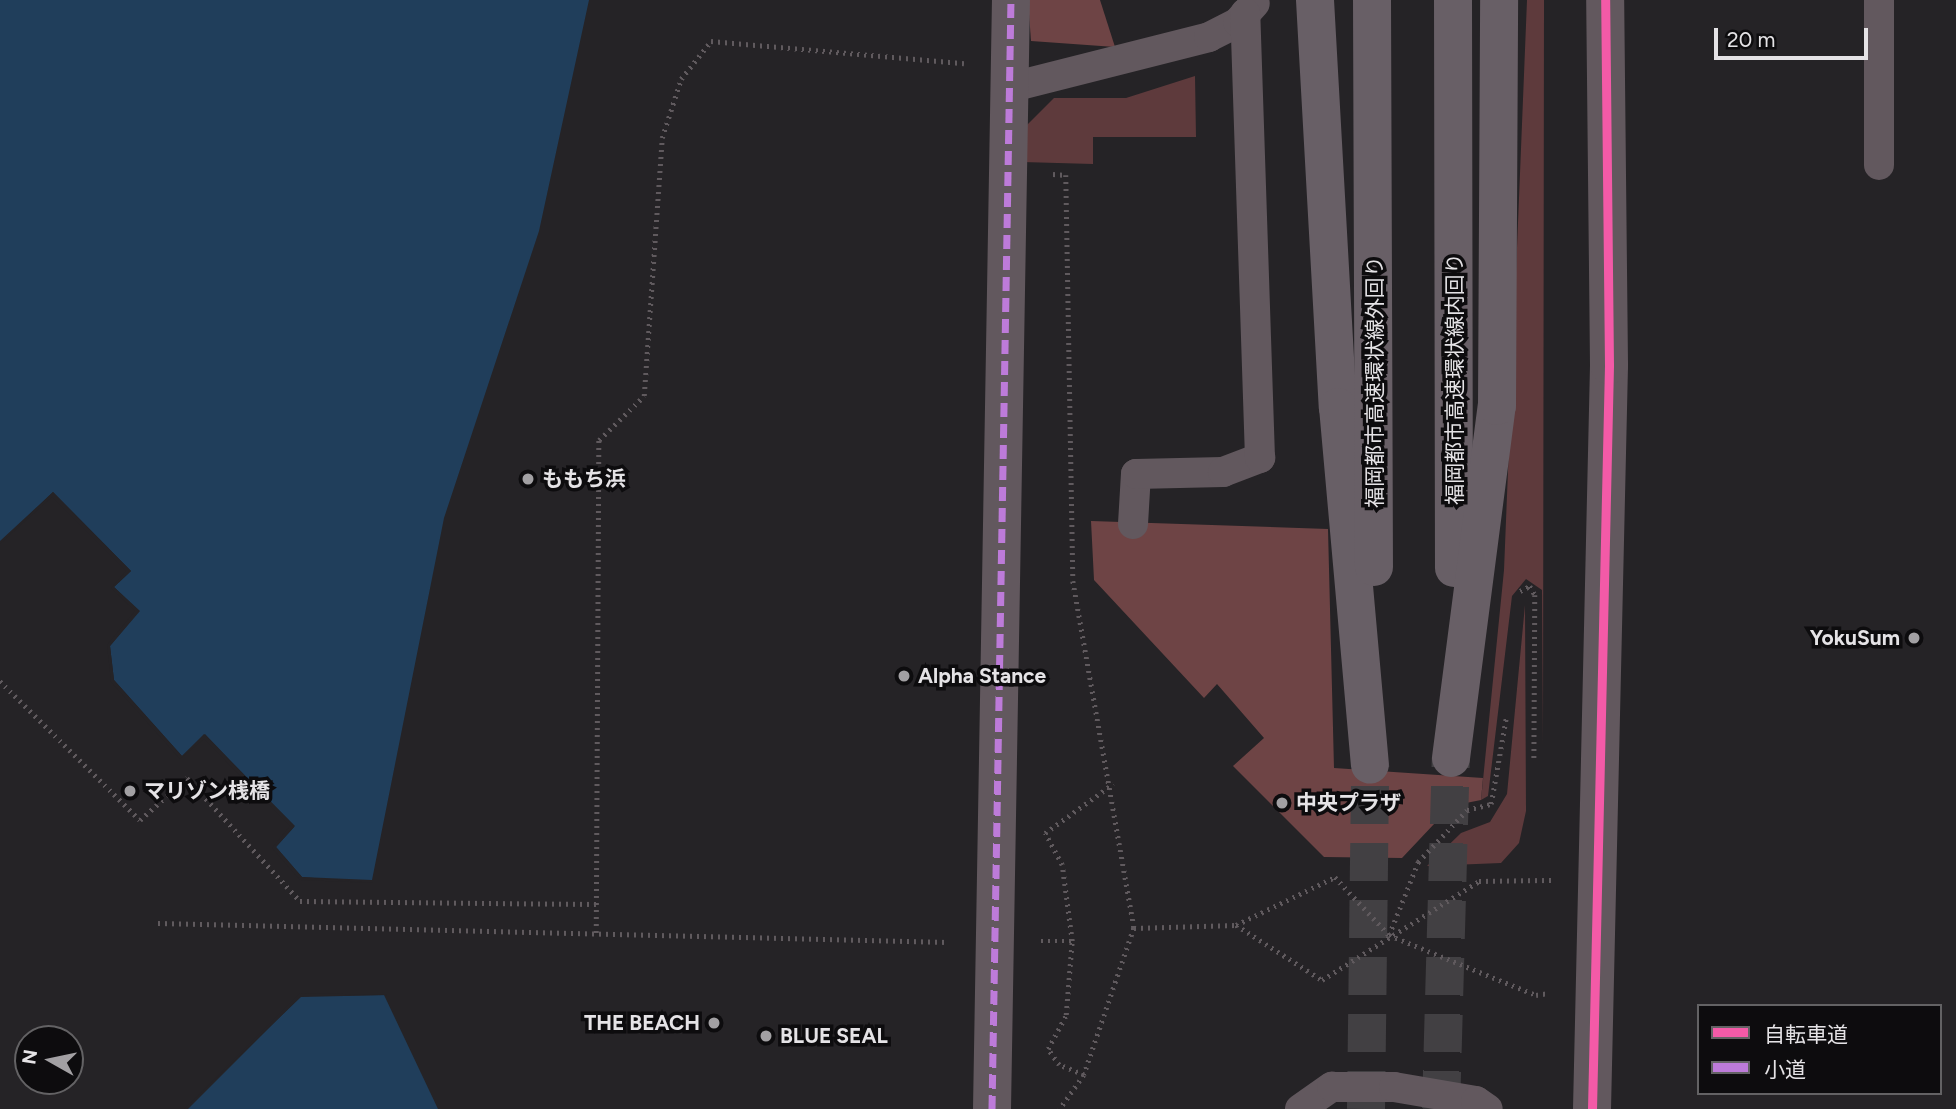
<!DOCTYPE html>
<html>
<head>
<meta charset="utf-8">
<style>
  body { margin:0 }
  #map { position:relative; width:1956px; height:1109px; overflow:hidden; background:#252326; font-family:Figtree,"Noto Sans JP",sans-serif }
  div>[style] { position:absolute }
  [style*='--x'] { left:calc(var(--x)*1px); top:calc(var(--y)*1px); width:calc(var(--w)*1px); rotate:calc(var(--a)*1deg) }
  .green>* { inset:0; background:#5e3a3c }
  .forest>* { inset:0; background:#6e4445 }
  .water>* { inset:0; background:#203e5b }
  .pier>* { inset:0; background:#252326 }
  .motorway-tunnel>* { height:38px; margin-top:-19px; transform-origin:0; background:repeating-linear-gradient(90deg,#424043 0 38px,transparent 0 57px) }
  .path>* { height:4.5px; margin-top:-2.25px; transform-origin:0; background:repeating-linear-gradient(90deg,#605a5e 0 2px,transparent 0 7px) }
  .service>* { height:30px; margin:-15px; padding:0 15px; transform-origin:15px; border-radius:15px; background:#62585e }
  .pedestrian>* { height:38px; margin:-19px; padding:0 19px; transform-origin:19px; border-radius:19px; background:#62585e }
  .tertiary>* { height:38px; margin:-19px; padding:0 19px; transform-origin:19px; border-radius:19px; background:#62585e }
  .motorway>* { height:38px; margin:-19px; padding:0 19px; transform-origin:19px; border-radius:19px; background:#685f66 }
  .quiet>* { height:7px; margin-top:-3.5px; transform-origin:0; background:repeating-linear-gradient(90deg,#bd7bd9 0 14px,transparent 0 21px) }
  .cycleway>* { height:9px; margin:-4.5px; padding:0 4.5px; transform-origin:4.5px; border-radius:4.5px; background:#f35aa7 }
  .dots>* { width:19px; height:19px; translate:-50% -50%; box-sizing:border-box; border:4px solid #0d0c0e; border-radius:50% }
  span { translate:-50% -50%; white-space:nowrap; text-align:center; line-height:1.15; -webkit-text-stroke:7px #0d0c0e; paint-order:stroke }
  .street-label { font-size:21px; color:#e5e3e6 }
  .poi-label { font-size:21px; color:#e5e3e6; font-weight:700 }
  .left { translate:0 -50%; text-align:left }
  .right { translate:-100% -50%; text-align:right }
  .legend { position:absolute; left:1697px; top:1004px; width:245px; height:91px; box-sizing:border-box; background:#0d0c0e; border:2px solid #636264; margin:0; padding:9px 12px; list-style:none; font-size:21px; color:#e5e3e6 }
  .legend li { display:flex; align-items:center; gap:14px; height:35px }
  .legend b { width:35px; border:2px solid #636264 }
  .north { position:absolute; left:14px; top:1025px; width:70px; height:70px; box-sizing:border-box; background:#0d0c0e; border:2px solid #636264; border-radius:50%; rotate:279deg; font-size:19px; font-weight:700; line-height:28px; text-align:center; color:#e5e3e6 }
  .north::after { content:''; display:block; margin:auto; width:24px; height:32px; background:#a2a0a3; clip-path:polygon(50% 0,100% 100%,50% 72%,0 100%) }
  .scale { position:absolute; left:1714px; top:28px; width:154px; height:32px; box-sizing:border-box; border:4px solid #e5e3e6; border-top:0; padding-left:9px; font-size:21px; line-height:24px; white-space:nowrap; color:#e5e3e6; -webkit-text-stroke:5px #0d0c0e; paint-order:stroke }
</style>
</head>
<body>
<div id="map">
  <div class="green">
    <div style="clip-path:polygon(1527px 0,1544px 0,1543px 748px,1542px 590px,1526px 579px,1512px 596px,1488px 796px,1481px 800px,1504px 570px)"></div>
    <div style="clip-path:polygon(1195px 76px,1196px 137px,1093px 137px,1093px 164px,1022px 162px,1023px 129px,1054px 98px,1126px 98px)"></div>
    <div style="clip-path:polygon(1525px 605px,1526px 811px,1519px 843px,1501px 863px,1427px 866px,1461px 833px,1490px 822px,1507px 794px)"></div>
  </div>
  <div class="forest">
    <div style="clip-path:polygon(1028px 0,1100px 0,1115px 47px,1031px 41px)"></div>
    <div style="clip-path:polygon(1091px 521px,1328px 529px,1334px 768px,1483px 778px,1481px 800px,1451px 806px,1402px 858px,1324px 857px,1233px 766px,1264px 738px,1217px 684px,1204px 698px,1094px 580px)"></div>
  </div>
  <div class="water">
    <div style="clip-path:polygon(0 0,589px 0,539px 231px,444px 518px,372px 880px,302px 877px,276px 847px,294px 827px,205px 734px,182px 756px,114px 680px,110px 646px,139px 611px,114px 587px,131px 571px,53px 492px,0 541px)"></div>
    <div style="clip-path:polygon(384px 995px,438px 1109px,188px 1109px,301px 996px)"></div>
  </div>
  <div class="pier">
    <div style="clip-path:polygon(53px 492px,131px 571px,114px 587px,140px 611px,110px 646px,114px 680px,182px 756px,204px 734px,295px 826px,276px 847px,302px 877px,374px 883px,300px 880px,272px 848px,290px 826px,204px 739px,180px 759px,111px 682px,107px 645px,135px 611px,111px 588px,126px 571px,52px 497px,0 544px)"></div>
    <div style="clip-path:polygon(300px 993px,388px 995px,301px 997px,184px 1109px)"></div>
  </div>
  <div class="motorway-tunnel">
    <div style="--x:1366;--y:1109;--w:344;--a:-89.3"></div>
    <div style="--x:1441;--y:1109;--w:351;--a:-88.4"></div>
  </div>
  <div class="path">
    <div style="--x:1053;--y:174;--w:13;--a:4"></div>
    <div style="--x:1066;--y:175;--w:406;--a:89"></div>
    <div style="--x:1073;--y:581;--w:352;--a:80"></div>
    <div style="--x:1134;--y:928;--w:155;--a:108.8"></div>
    <div style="--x:1084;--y:1075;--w:42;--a:125.2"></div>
    <div style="--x:1520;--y:591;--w:11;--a:-27"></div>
    <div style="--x:1530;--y:586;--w:10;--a:61"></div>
    <div style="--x:1535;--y:595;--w:166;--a:90.3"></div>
    <div style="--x:0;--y:681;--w:197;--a:44.8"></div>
    <div style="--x:140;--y:820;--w:63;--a:-41.8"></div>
    <div style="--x:187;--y:778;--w:167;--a:47.4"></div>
    <div style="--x:300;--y:901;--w:296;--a:0.6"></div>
    <div style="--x:158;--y:923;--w:790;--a:1.38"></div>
    <div style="--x:1236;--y:925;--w:110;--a:-25.9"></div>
    <div style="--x:1335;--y:877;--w:79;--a:47"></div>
    <div style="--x:1389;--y:935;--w:159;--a:22.2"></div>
    <div style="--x:1536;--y:995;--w:12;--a:-9"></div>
    <div style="--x:1134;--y:928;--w:102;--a:-1.7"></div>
    <div style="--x:1236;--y:925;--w:102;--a:32.6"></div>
    <div style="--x:1322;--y:980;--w:186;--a:-32.2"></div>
    <div style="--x:1479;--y:881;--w:73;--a:-0.8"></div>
    <div style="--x:596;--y:933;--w:493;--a:-89.7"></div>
    <div style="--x:599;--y:440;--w:63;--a:-44.4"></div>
    <div style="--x:644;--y:396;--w:259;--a:-86"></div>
    <div style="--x:662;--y:138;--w:62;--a:-72.1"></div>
    <div style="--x:681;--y:79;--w:48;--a:-51.7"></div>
    <div style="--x:711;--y:41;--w:254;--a:5"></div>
    <div style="--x:1389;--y:935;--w:79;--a:-68.3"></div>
    <div style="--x:1418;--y:862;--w:71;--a:-46.7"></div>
    <div style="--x:1467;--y:810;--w:25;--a:-14"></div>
    <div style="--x:1491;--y:804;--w:87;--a:-80.1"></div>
    <div style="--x:1041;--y:941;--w:31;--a:0"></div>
    <div style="--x:1084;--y:1075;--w:27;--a:-158"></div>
    <div style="--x:1059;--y:1065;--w:19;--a:-125"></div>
    <div style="--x:1048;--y:1049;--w:38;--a:-62"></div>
    <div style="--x:1066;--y:1015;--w:74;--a:-85.4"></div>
    <div style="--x:1072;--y:941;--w:77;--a:-97.5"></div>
    <div style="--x:1062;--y:865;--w:36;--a:-118"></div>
    <div style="--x:1045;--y:833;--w:84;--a:-35.8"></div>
  </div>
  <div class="service">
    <div style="--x:1879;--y:0;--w:165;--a:90"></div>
    <div style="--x:1008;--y:88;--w:207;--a:-14.2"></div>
    <div style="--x:1209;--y:37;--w:33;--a:-27"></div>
    <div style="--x:1238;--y:22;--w:25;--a:-48"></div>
    <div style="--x:1133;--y:524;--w:50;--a:-86.6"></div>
    <div style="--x:1136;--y:474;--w:87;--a:-1.3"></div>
    <div style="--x:1223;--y:472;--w:40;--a:-21"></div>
    <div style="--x:1260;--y:458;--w:445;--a:-91.9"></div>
    <div style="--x:1300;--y:1109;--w:39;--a:-35"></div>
    <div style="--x:1332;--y:1087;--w:62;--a:0"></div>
    <div style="--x:1394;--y:1087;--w:83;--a:9.7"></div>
    <div style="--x:1476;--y:1101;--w:14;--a:34"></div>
  </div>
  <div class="pedestrian">
    <div style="--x:992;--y:1109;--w:1109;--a:-89.02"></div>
  </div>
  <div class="tertiary">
    <div style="--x:1592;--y:1109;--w:744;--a:-88.69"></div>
    <div style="--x:1609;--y:365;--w:365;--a:-90.6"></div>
  </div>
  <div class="motorway">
    <div style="--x:1315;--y:0;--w:408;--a:86.8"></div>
    <div style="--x:1338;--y:407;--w:359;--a:84.9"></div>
    <div style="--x:1372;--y:0;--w:567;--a:89.8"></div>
    <div style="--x:1453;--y:0;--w:568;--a:89.9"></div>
    <div style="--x:1451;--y:758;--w:355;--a:-82.6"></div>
    <div style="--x:1497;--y:406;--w:406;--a:-89.7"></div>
  </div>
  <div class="quiet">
    <div style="--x:992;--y:1109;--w:1109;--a:-89.02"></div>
  </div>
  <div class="cycleway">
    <div style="--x:1592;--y:1109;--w:744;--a:-88.69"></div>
    <div style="--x:1609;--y:365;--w:365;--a:-90.6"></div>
  </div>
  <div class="dots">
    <div style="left:528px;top:479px;background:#a2a0a3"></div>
    <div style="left:1914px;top:638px;background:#a2a0a3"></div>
    <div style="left:904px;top:676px;background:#a2a0a3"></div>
    <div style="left:130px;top:791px;background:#a2a0a3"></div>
    <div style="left:1282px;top:803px;background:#a2a0a3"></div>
    <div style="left:714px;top:1023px;background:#a2a0a3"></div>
    <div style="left:766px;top:1036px;background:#a2a0a3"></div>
  </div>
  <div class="street-label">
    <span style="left:1455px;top:379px;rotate:-90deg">福岡都市高速環状線内回り</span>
    <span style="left:1375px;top:382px;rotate:-90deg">福岡都市高速環状線外回り</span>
  </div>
  <div class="poi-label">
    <span class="left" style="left:542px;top:479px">ももち浜</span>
    <span class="right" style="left:1900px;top:638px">YokuSum</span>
    <span class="left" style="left:918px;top:676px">Alpha Stance</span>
    <span class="left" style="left:144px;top:791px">マリゾン桟橋</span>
    <span class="left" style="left:1296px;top:803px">中央プラザ</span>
    <span class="right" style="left:700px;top:1023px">THE BEACH</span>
    <span class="left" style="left:780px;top:1036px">BLUE SEAL</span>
  </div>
  <ul class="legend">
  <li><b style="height:9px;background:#f35aa7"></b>自転車道</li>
  <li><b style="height:9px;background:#bd7bd9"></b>小道</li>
  </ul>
  <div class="north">N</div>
  <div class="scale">20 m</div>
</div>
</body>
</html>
